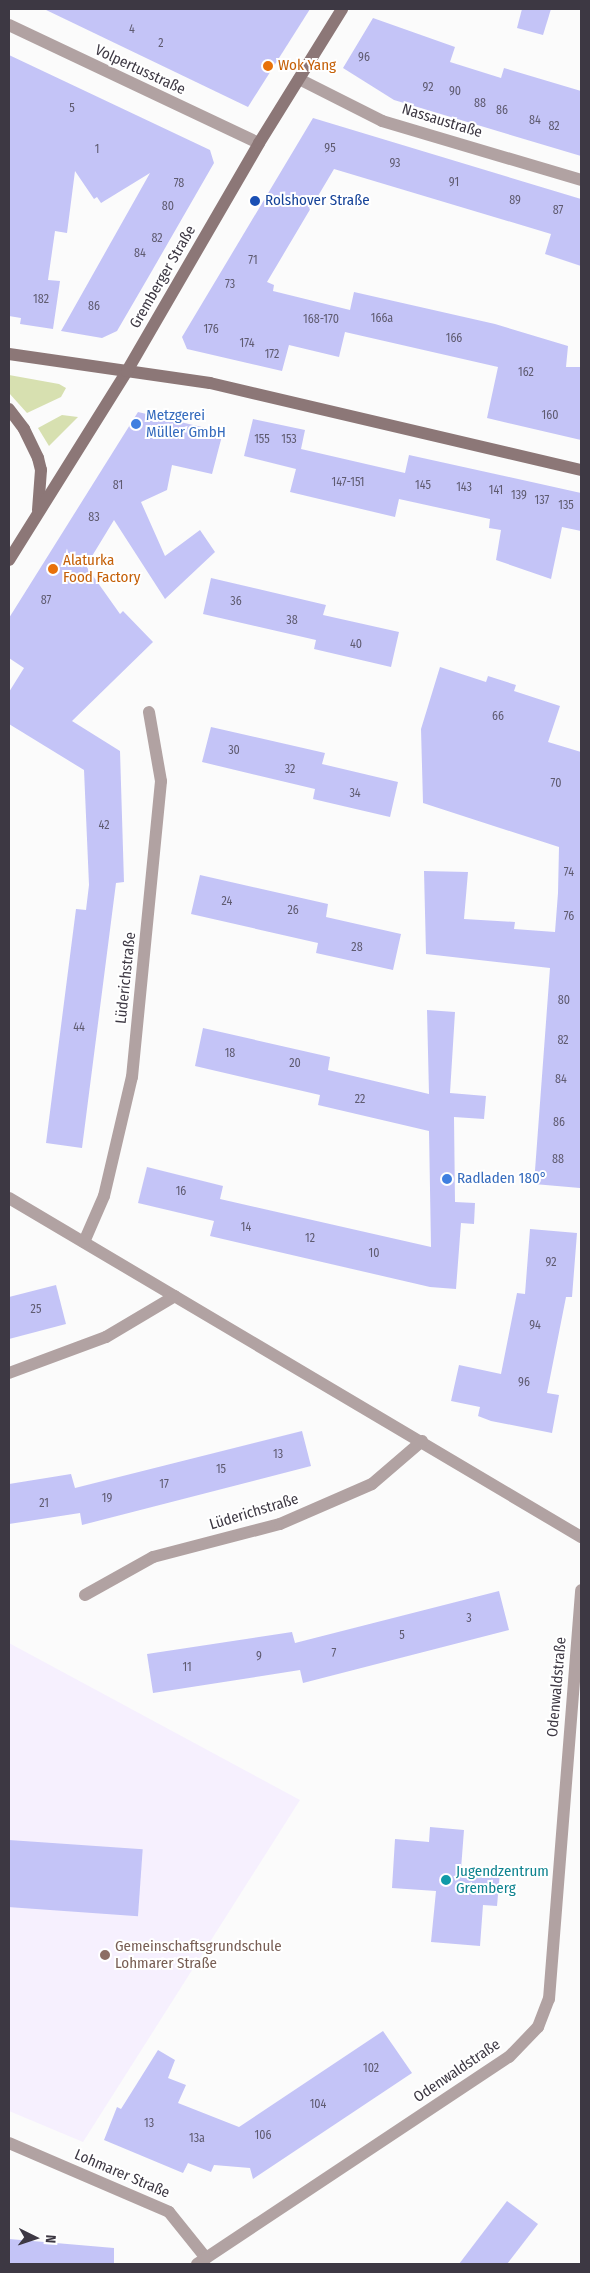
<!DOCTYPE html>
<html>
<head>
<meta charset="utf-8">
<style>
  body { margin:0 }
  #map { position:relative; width:590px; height:2273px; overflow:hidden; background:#fbfbfb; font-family:"Fira Sans Condensed",sans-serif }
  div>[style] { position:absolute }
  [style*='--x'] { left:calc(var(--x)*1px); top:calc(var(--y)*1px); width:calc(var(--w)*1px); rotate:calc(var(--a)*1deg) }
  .built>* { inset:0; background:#f6f0fe }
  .green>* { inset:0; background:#d7e0b0 }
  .building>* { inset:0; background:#c4c4f7; transform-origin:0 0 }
  .street>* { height:12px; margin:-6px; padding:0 6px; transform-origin:6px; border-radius:6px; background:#b1a2a2 }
  .secondary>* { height:12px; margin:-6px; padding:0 6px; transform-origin:6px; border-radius:6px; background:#8c7777 }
  .dots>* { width:14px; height:14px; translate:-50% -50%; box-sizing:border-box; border:2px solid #fff; border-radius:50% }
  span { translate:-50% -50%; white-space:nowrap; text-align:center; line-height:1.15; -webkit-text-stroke:4px #fff; paint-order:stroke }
  .number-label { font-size:12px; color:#5f5b70 }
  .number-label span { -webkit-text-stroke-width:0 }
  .food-label { font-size:15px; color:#c56008 }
  .left { translate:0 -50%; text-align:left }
  .street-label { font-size:15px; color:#3d3843 }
  .transit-label { font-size:15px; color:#164399 }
  .shop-label { font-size:15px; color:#366cbe }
  .culture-label { font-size:15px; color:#0d838f }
  .education-label { font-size:15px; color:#785e54 }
  .frame { position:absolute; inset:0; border:10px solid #3d3843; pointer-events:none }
  .north { position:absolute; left:10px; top:2213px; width:50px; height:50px; -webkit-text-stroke:4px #fff; paint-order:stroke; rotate:94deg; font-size:14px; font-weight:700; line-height:20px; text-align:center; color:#3d3843 }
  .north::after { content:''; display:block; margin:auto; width:18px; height:22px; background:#3d3843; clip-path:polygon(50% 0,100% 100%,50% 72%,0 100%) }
</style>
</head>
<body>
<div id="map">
  <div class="built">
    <div style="clip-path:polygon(9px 1643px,300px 1800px,83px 2142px,9px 2111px)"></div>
  </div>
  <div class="green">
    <div style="clip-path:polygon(9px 375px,59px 384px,66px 388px,61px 397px,27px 413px,9px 393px)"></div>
    <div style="clip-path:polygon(62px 415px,78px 417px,49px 446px,38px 428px)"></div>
  </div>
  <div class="building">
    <div style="clip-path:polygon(44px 9px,310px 9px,248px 107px)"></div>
    <div style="clip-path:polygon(522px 9px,551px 9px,543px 35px,517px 28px)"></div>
    <div style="clip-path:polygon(373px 18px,455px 47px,450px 62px,501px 78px,504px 68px,581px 91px,581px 156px,394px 100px,343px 68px)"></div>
    <div style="clip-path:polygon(9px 55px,210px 150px,214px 163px,149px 276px,117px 331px,102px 338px,61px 331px,150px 173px,101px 203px,97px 197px,94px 199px,75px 171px,67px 233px,55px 231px,48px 280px,60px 281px,53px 329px,20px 324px,21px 318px,9px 316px)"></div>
    <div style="clip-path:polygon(313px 118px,581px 199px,581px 266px,545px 254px,551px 234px,334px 169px,267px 282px,274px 285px,273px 291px,350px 310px,354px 292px,495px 324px,568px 346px,566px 367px,581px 367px,581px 440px,487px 418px,498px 367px,345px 332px,339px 357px,289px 345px,282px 371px,187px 349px,182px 337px)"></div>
    <div style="clip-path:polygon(138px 412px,223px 432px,212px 474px,172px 465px,167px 490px,141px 502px,165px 556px,200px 530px,215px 552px,165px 599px,114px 520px,86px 566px,120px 614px,123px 611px,153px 642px,72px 721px,120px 751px,124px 882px,116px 883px,82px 1148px,46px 1143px,76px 909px,86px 910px,89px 885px,84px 770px,9px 724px,9px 692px,24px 668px,9px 658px,9px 618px)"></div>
    <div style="clip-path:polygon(253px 419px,305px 430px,301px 449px,405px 473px,409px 455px,581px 493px,581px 531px,562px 527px,551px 579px,496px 560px,501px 530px,489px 528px,490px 519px,399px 499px,395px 517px,290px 492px,296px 469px,244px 456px)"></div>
    <div style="clip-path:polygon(211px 578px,326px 605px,323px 615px,399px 632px,391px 667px,314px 649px,316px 640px,203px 614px)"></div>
    <div style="clip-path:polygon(440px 667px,486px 682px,488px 676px,516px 685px,514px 691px,560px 706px,548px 742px,581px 752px,580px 1188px,534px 1184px,550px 968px,426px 954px,424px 871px,468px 872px,464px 919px,515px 922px,514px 929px,555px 932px,558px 893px,559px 847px,423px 803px,421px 729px)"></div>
    <div style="clip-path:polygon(211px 727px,325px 753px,322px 764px,398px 782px,390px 817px,313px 799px,315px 789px,202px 762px)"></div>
    <div style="clip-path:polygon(200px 875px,328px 904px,326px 917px,401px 934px,393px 970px,316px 953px,318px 943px,191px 914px)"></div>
    <div style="clip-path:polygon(427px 1010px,455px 1012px,450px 1093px,486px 1096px,484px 1119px,454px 1117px,455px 1202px,475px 1203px,474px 1224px,461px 1223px,456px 1289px,430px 1287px,210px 1236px,214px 1221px,138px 1203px,147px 1167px,223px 1186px,220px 1199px,431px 1247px,429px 1131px,318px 1105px,320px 1095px,195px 1066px,203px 1028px,330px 1057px,328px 1070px,429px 1094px)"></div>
    <div style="clip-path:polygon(530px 1229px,577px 1233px,572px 1297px,566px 1297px,547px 1393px,559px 1395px,552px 1433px,491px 1421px,478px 1416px,480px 1407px,451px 1401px,459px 1365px,501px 1374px,517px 1293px,525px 1294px)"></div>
    <div style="clip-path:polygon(56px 1285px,66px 1324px,9px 1339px,9px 1297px)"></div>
    <div style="clip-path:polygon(302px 1431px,311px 1466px,82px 1525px,80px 1513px,9px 1524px,9px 1484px,71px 1474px,75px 1488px)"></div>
    <div style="clip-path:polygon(499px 1591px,509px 1630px,303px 1683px,300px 1670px,153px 1693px,147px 1654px,292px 1632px,295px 1643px)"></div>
    <div style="clip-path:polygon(430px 1827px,464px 1830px,461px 1869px,500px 1872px,497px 1906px,483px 1905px,480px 1946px,431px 1942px,436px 1891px,392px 1888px,395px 1839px,429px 1842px)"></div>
    <div style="left:9px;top:1840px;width:134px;height:67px;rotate:4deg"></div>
    <div style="clip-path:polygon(383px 2031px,412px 2073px,253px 2179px,250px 2168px,214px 2165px,211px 2172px,188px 2163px,183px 2173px,104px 2140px,117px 2107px,121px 2109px,158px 2050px,175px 2060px,168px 2078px,186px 2085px,178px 2103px,239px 2127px)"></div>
    <div style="clip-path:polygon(507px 2201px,538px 2224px,507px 2264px,459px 2264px)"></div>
    <div style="clip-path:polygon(9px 2239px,114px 2248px,114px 2264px,9px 2264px)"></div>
  </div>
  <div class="street">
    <div style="--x:9;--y:25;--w:276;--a:25.3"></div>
    <div style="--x:299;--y:79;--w:93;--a:26.8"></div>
    <div style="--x:382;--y:121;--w:208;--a:16.5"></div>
    <div style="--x:9;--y:1198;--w:665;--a:30.65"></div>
    <div style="--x:84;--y:1242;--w:50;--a:-66.5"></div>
    <div style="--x:104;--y:1196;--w:122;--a:-76.8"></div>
    <div style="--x:132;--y:1077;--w:297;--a:-84.4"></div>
    <div style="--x:161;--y:781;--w:70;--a:-99.9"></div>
    <div style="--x:9;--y:1373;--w:103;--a:-20.4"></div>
    <div style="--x:106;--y:1337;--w:80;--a:-30.7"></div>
    <div style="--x:85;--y:1595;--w:78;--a:-29.2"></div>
    <div style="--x:153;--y:1557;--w:131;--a:-14.6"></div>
    <div style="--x:280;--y:1524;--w:100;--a:-23.5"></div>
    <div style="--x:372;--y:1484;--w:66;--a:-40.7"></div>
    <div style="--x:9;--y:2143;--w:174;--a:23.3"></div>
    <div style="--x:169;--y:2212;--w:59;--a:51.2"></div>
    <div style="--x:197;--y:2264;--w:374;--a:-33.6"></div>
    <div style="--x:509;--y:2057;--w:42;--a:-46"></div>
    <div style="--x:538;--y:2027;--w:30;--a:-69"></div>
    <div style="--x:549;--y:1999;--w:410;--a:-85.5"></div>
  </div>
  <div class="secondary">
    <div style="--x:9;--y:354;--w:203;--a:8.2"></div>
    <div style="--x:210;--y:383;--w:381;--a:13.2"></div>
    <div style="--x:9;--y:409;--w:25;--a:53"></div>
    <div style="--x:24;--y:429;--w:32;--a:64"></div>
    <div style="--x:38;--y:458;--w:12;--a:76"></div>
    <div style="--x:41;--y:470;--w:40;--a:94.3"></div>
    <div style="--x:9;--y:560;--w:223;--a:-58"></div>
    <div style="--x:127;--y:371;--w:263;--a:-59.9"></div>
    <div style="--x:259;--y:143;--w:158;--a:-58.2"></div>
  </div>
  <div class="dots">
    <div style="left:268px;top:66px;background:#e8710a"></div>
    <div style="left:255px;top:201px;background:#1a4fb4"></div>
    <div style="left:136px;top:424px;background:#3f7fe0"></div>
    <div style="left:53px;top:569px;background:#e8710a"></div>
    <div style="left:447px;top:1179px;background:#3f7fe0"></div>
    <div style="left:446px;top:1880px;background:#0f9aa8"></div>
    <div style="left:105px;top:1955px;background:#8d6e63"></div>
  </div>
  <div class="number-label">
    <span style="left:132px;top:30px">4</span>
    <span style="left:161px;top:44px">2</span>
    <span style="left:364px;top:58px">96</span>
    <span style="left:428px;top:88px">92</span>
    <span style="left:455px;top:92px">90</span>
    <span style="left:480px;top:104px">88</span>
    <span style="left:72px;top:109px">5</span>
    <span style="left:502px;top:111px">86</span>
    <span style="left:535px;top:121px">84</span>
    <span style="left:554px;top:127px">82</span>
    <span style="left:330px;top:149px">95</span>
    <span style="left:97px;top:150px">1</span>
    <span style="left:395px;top:164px">93</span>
    <span style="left:454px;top:183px">91</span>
    <span style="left:179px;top:184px">78</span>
    <span style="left:515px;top:201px">89</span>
    <span style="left:168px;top:207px">80</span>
    <span style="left:558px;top:211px">87</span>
    <span style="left:157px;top:239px">82</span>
    <span style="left:140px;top:254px">84</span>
    <span style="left:253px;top:261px">71</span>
    <span style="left:230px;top:285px">73</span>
    <span style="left:41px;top:300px">182</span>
    <span style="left:94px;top:307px">86</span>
    <span style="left:382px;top:319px">166a</span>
    <span style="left:321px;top:320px">168-170</span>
    <span style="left:211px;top:330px">176</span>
    <span style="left:454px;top:339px">166</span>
    <span style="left:247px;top:344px">174</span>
    <span style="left:272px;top:355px">172</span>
    <span style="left:526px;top:373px">162</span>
    <span style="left:550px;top:416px">160</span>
    <span style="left:262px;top:440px">155</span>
    <span style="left:289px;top:440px">153</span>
    <span style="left:348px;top:483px">147-151</span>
    <span style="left:118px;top:486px">81</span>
    <span style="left:423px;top:486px">145</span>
    <span style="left:464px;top:488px">143</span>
    <span style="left:496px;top:491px">141</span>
    <span style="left:519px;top:496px">139</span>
    <span style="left:542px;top:501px">137</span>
    <span style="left:566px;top:506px">135</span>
    <span style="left:94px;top:518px">83</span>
    <span style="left:46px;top:601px">87</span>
    <span style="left:236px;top:602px">36</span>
    <span style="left:292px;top:621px">38</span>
    <span style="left:356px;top:645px">40</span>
    <span style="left:498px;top:717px">66</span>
    <span style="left:234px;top:751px">30</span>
    <span style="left:290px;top:770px">32</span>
    <span style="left:556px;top:784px">70</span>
    <span style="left:355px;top:794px">34</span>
    <span style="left:104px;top:826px">42</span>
    <span style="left:569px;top:873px">74</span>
    <span style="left:227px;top:902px">24</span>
    <span style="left:293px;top:911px">26</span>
    <span style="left:569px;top:917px">76</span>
    <span style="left:357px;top:948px">28</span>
    <span style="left:564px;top:1001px">80</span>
    <span style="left:79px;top:1028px">44</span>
    <span style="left:563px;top:1041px">82</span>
    <span style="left:230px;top:1054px">18</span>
    <span style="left:295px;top:1064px">20</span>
    <span style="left:561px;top:1080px">84</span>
    <span style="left:360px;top:1100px">22</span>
    <span style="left:559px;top:1123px">86</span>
    <span style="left:558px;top:1160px">88</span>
    <span style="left:181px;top:1192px">16</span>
    <span style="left:246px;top:1228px">14</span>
    <span style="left:310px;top:1239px">12</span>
    <span style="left:374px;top:1254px">10</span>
    <span style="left:551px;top:1263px">92</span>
    <span style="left:36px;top:1310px">25</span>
    <span style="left:535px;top:1326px">94</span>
    <span style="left:524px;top:1383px">96</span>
    <span style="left:278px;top:1455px">13</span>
    <span style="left:221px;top:1470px">15</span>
    <span style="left:164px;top:1485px">17</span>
    <span style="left:107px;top:1499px">19</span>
    <span style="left:44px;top:1504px">21</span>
    <span style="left:469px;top:1619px">3</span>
    <span style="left:402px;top:1636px">5</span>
    <span style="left:334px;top:1654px">7</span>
    <span style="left:259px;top:1657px">9</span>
    <span style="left:187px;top:1668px">11</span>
    <span style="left:371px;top:2069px">102</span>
    <span style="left:318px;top:2105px">104</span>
    <span style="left:149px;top:2124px">13</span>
    <span style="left:263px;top:2136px">106</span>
    <span style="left:197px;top:2139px">13a</span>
  </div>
  <div class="food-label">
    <span class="left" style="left:278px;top:66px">Wok Yang</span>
    <span class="left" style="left:63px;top:569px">Alaturka<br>Food Factory</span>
  </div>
  <div class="street-label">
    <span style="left:140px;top:70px;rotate:25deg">Volpertusstraße</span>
    <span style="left:442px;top:121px;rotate:17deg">Nassaustraße</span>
    <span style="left:163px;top:277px;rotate:-60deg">Gremberger Straße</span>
    <span style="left:126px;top:978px;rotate:-84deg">Lüderichstraße</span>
    <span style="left:254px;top:1512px;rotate:-17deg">Lüderichstraße</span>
    <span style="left:557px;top:1687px;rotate:-85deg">Odenwaldstraße</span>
    <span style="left:457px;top:2071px;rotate:-34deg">Odenwaldstraße</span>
    <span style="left:122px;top:2174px;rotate:23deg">Lohmarer Straße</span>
  </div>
  <div class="transit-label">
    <span class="left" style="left:265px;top:201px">Rolshover Straße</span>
  </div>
  <div class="shop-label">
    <span class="left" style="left:146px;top:424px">Metzgerei<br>Müller GmbH</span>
    <span class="left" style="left:457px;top:1179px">Radladen 180°</span>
  </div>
  <div class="culture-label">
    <span class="left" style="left:456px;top:1880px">Jugendzentrum<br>Gremberg</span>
  </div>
  <div class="education-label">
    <span class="left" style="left:115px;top:1955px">Gemeinschaftsgrundschule<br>Lohmarer Straße</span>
  </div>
  <div class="frame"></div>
  <div class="north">N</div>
</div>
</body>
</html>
